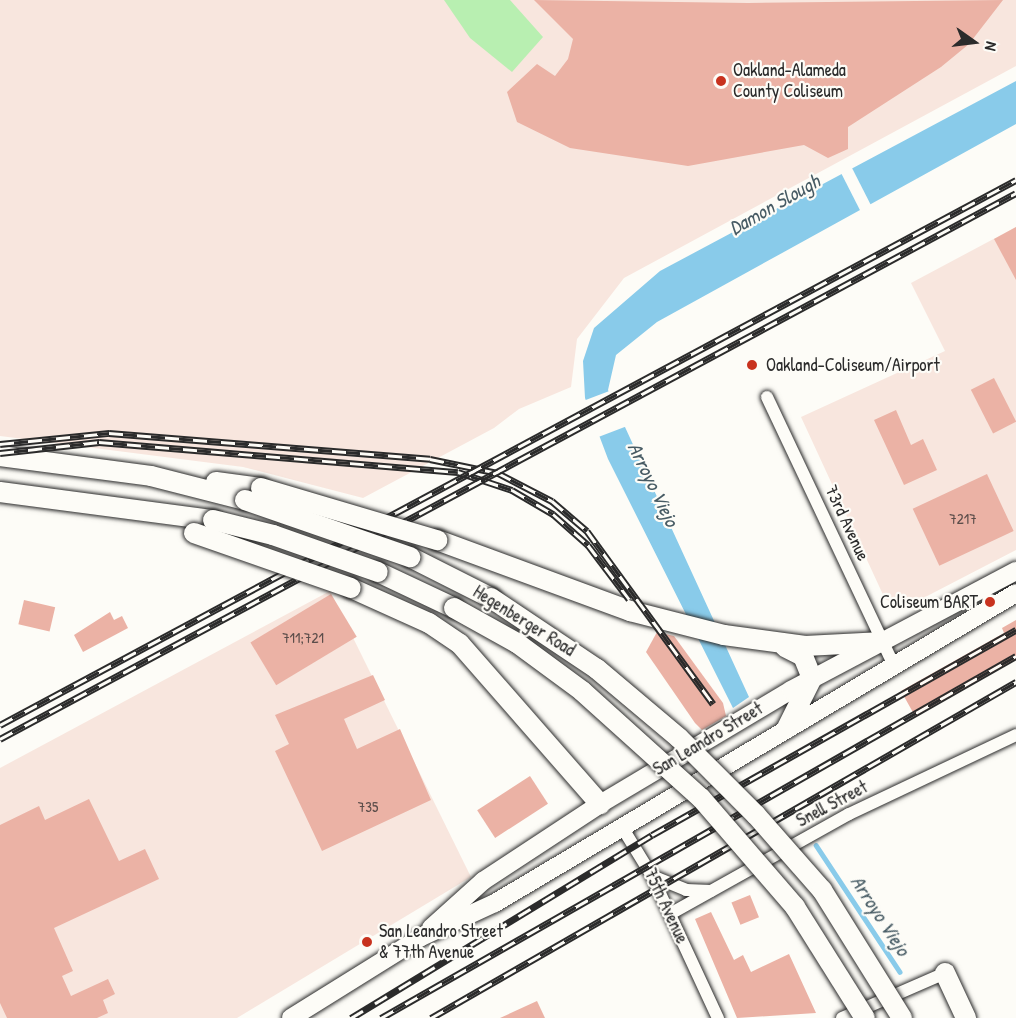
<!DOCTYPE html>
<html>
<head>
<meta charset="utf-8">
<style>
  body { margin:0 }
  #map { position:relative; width:1016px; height:1018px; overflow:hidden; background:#fdfcf7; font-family:"Patrick Hand",sans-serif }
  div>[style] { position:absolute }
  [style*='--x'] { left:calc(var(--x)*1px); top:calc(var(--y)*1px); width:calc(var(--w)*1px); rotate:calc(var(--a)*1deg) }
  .built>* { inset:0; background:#f8e6de }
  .green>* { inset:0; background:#b8efb1 }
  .water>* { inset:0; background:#89cbea }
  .pier>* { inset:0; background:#fdfcf7; transform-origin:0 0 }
  .stream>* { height:4.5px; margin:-2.25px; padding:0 2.25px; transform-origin:2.25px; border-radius:2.25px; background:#89cbea }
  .building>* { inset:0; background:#ebb2a5; transform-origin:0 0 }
  .roads { filter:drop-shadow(0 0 2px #2b2b2b) drop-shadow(0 0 2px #2b2b2b) }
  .street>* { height:12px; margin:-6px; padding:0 6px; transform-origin:6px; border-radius:6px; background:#fdfcf7 }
  .secondary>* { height:18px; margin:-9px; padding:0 9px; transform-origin:9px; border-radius:9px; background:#fdfcf7 }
  .primary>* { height:20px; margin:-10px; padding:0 10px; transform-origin:10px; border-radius:10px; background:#fdfcf7 }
  .rail>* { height:7px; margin-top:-3.5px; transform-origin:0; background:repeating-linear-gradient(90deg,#fdfcf7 0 14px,#2b2b2b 0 28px); box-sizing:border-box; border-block:2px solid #2b2b2b }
  .bridges { filter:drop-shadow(0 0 2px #2b2b2b) drop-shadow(0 0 2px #2b2b2b) }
  .primary-bridge>* { height:20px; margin:-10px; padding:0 10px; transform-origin:10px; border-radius:10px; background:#fdfcf7 }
  .dots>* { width:16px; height:16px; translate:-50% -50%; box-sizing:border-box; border:3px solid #fdfcf7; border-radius:50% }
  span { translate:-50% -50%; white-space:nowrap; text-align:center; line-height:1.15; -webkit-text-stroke:4.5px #fdfcf7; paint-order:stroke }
  .number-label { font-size:15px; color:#5b4d4a }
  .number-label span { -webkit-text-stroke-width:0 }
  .poi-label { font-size:18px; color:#2b2b2b }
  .left { translate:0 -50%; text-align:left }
  .right { translate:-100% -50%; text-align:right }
  .street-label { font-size:18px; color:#2b2b2b }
  .water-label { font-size:20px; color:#475b64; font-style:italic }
  .north { position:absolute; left:944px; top:12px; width:60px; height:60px; -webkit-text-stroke:4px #fdfcf7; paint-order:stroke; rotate:104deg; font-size:16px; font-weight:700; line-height:24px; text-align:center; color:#2b2b2b }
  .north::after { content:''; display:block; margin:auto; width:21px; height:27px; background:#2b2b2b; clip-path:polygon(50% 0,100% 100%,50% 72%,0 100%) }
</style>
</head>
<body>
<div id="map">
  <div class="built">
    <div style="clip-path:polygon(0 0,1016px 0,1016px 66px,624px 278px,577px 339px,571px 387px,519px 409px,494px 428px,363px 498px,243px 467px,0 436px)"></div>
    <div style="clip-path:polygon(1016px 227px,1016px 550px,904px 608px,885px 599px,801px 417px,945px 351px,911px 283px)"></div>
    <div style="clip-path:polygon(330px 591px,471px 877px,237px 1018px,0 1018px,0 768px)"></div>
  </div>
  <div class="green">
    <div style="clip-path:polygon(444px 0,510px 0,543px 37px,512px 72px,470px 38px)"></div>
  </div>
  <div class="water">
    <div style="clip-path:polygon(1016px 81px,1016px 124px,657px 322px,616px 355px,608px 390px,749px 697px,733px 708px,608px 459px,585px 398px,583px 361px,594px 328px,660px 271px)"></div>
  </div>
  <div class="pier">
    <div style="left:851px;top:166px;width:46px;height:12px;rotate:63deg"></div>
    <div style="left:612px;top:390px;width:39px;height:31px;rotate:69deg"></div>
  </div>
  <div class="stream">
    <div style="--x:816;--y:845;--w:152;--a:56.5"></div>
  </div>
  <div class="building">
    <div style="clip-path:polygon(534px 0,748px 3px,1003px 0,969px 44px,941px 67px,848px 127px,848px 149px,828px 158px,804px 145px,688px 166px,570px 148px,517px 122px,507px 92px,537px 64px,555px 76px,568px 59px,573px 39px)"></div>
    <div style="clip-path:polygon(1016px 227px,1016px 280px,994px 239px)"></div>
    <div style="left:994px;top:378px;width:49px;height:26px;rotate:63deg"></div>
    <div style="clip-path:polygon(896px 410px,911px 445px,923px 439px,937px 470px,904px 485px,874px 420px)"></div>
    <div style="left:987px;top:474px;width:63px;height:82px;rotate:65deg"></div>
    <div style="left:331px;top:594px;width:50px;height:94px;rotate:59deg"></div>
    <div style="left:24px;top:600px;width:32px;height:25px;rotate:13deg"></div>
    <div style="clip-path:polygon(110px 612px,114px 620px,122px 616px,128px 628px,83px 652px,74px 635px)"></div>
    <div style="clip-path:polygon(1016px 620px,1016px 659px,915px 716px,901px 691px,1004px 633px,1002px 628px)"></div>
    <div style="clip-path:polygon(657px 632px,674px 636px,723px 703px,726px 716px,702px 730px,695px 723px,646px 652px)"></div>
    <div style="clip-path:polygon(373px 675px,385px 700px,344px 719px,357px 749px,400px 729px,431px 800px,322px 851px,275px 751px,289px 744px,275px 715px)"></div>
    <div style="left:530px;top:776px;width:33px;height:63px;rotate:57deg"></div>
    <div style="clip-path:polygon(89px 799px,119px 861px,145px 849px,159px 879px,54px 928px,73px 971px,62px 976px,71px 996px,108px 979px,115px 994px,103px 1000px,108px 1013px,97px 1018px,7px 1018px,0 1003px,0 825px,39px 806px,45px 820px)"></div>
    <div style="left:750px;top:895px;width:24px;height:20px;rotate:68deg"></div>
    <div style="clip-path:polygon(711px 912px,734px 960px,743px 955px,751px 972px,789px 954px,816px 1013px,737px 1018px,695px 919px)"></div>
    <div style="clip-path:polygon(537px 1001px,545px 1018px,500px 1018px)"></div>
  </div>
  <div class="roads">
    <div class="street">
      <div style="--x:767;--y:397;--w:295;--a:64.7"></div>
      <div style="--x:622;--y:827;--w:57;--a:58.5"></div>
      <div style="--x:652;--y:876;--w:157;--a:65.1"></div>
      <div style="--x:652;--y:876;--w:37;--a:22"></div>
      <div style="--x:686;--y:890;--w:25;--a:2"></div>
      <div style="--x:670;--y:914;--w:205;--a:-29.2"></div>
      <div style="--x:849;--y:814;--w:185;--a:-25.3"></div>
      <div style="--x:842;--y:1018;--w:112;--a:-23.6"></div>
    </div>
    <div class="secondary">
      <div style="--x:431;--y:928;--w:70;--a:-42.1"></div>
      <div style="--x:483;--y:881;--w:140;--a:-33.3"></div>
      <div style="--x:600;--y:804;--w:222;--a:-30.8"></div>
      <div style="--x:791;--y:690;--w:255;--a:-27.9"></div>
      <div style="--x:291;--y:1018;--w:153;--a:-31.9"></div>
      <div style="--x:421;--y:937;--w:81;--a:-24.7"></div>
      <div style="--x:495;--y:903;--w:606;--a:-30.75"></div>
    </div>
    <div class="primary">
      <div style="--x:0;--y:456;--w:152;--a:7.5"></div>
      <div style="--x:151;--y:476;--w:97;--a:14.3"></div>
      <div style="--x:216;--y:482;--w:45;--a:7.6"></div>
      <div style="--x:0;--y:492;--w:215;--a:7.5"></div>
      <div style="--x:437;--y:540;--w:206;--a:20.2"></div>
      <div style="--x:630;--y:611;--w:97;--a:14.3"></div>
      <div style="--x:724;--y:635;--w:82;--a:7.7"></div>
      <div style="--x:805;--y:646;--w:78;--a:-2.9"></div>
      <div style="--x:410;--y:557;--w:91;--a:26.8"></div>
      <div style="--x:378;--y:572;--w:84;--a:25.3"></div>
      <div style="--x:351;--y:588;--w:85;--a:24.2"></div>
      <div style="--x:429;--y:623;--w:37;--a:34"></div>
      <div style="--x:460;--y:644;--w:213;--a:48.8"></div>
      <div style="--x:785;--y:647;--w:20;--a:27"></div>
      <div style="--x:803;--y:656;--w:24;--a:68"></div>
      <div style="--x:812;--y:678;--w:56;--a:116.6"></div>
      <div style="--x:945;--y:973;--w:50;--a:65"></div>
    </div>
  </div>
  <div class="rail">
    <div style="--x:0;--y:444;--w:110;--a:-5.8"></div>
    <div style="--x:109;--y:433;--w:322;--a:4.6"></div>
    <div style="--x:430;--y:459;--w:69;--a:11.6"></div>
    <div style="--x:498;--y:473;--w:61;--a:27.4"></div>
    <div style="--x:552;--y:501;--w:46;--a:40.6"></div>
    <div style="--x:587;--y:531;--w:214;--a:53.9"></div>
    <div style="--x:0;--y:453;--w:100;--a:-6.3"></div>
    <div style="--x:99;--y:442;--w:360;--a:4.8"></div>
    <div style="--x:458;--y:472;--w:57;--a:18.4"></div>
    <div style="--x:512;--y:490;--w:48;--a:30.3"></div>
    <div style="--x:553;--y:514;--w:47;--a:41.5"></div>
    <div style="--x:588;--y:545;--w:68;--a:52.8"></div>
    <div style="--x:0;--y:725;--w:1153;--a:-28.21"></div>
    <div style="--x:0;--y:739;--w:1153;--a:-28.25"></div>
    <div style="--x:351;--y:1018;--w:352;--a:-31.3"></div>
    <div style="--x:652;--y:835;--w:418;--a:-29.4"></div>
    <div style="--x:381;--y:1018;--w:731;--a:-29.69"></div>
    <div style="--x:431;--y:1018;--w:675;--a:-29.87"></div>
  </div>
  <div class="bridges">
    <div class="primary-bridge">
      <div style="--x:261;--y:488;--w:184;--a:16.5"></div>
      <div style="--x:245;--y:500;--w:175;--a:19.1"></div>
      <div style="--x:213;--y:520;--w:62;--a:14"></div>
      <div style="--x:273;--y:535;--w:111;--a:19.4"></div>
      <div style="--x:194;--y:533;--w:166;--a:19.3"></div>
      <div style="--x:491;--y:598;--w:128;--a:33.8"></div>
      <div style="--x:597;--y:669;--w:107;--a:40.1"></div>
      <div style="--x:679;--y:738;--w:109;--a:45"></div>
      <div style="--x:756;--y:815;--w:100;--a:48.7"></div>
      <div style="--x:822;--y:890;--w:151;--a:58"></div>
      <div style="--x:454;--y:608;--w:72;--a:29.1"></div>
      <div style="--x:517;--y:643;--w:81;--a:36.4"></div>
      <div style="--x:582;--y:691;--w:160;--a:42"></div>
      <div style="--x:701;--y:798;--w:144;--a:49.2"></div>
      <div style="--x:795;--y:907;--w:131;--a:57.8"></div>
    </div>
  </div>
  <div class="dots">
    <div style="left:721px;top:81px;background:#c8321e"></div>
    <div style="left:752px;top:365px;background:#c8321e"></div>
    <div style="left:990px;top:602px;background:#c8321e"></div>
    <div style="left:367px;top:942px;background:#c8321e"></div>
  </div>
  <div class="number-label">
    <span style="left:963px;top:519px">7217</span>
    <span style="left:303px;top:638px">711;721</span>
    <span style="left:368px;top:807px">735</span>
  </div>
  <div class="poi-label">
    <span class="left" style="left:733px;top:81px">Oakland-Alameda<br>County Coliseum</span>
    <span class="left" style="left:766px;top:365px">Oakland-Coliseum/Airport</span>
    <span class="right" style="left:978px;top:602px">Coliseum BART</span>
    <span class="left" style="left:379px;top:942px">San Leandro Street<br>&amp; 77th Avenue</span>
  </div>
  <div class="street-label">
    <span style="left:847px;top:523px;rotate:65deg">73rd Avenue</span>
    <span style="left:524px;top:621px;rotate:32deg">Hegenberger Road</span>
    <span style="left:708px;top:739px;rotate:-31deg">San Leandro Street</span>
    <span style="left:832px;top:804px;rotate:-28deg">Snell Street</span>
    <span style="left:666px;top:906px;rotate:65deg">75th Avenue</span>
  </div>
  <div class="water-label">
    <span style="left:774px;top:204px;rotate:-30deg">Damon Slough</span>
    <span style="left:654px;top:484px;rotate:64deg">Arroyo Viejo</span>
    <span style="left:881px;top:915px;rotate:57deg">Arroyo Viejo</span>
  </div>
  <div class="north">N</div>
</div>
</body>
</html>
